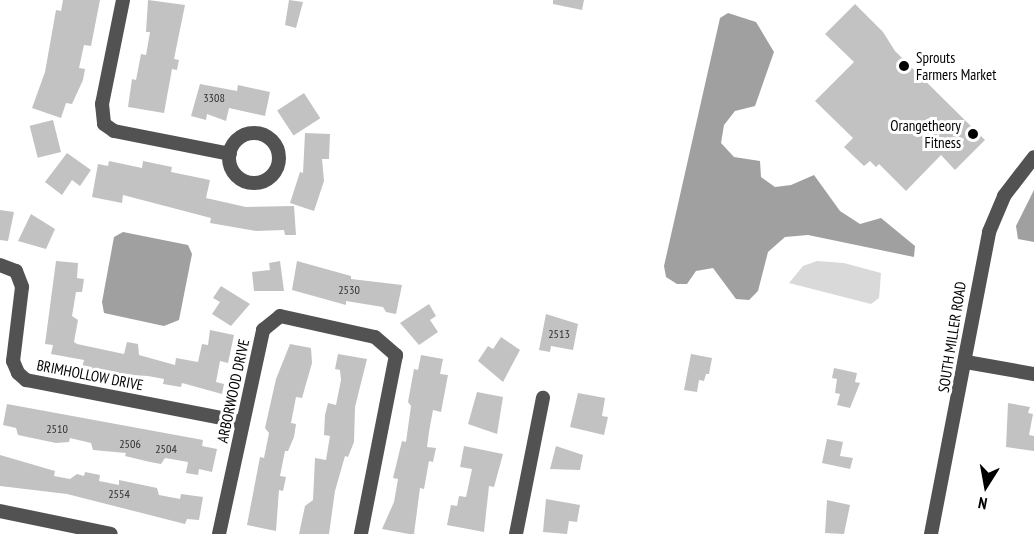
<!DOCTYPE html>
<html>
<head>
<meta charset="utf-8">
<style>
  body { margin:0 }
  #map { position:relative; width:1034px; height:534px; overflow:hidden; background:#fff; font-family:"PT Sans Narrow",sans-serif }
  div>[style] { position:absolute }
  [style*='--x'] { left:calc(var(--x)*1px); top:calc(var(--y)*1px); width:calc(var(--w)*1px); rotate:calc(var(--a)*1deg) }
  .green>* { inset:0; background:#d9d9d9 }
  .water>* { inset:0; background:#a0a0a0 }
  .building>* { inset:0; background:#c2c2c2; transform-origin:0 0 }
  .minor>* { height:14px; margin:-7px; padding:0 7px; transform-origin:7px; border-radius:7px; background:#525252 }
  .minor>.ring { margin:-7px; padding:0; box-sizing:content-box; background:none; border:14px solid #525252; border-radius:50% }
  .dots>* { width:16px; height:16px; translate:-50% -50%; box-sizing:border-box; border:3px solid #fff; border-radius:50% }
  span { translate:-50% -50%; white-space:nowrap; text-align:center; line-height:1.15; -webkit-text-stroke:6px #fff; paint-order:stroke }
  .number-label { font-size:12px; color:#303030 }
  .number-label span { -webkit-text-stroke-width:0 }
  .poi-label { font-size:15px; color:#000 }
  .left { translate:0 -50%; text-align:left }
  .right { translate:-100% -50%; text-align:right }
  .street-label { font-size:15px; color:#000 }
  .north { position:absolute; left:956px; top:456px; width:60px; height:60px; -webkit-text-stroke:4px #fff; paint-order:stroke; rotate:191deg; font-size:16px; font-weight:700; line-height:24px; text-align:center; color:#000 }
  .north::after { content:''; display:block; margin:auto; width:21px; height:27px; background:#000; clip-path:polygon(50% 0,100% 100%,50% 72%,0 100%) }
</style>
</head>
<body>
<div id="map">
  <div class="green">
    <div style="clip-path:polygon(817px 261px,844px 263px,881px 273px,879px 298px,871px 304px,789px 283px,803px 266px)"></div>
  </div>
  <div class="water">
    <div style="clip-path:polygon(728px 13px,756px 22px,774px 52px,755px 106px,735px 111px,724px 125px,721px 143px,734px 157px,760px 161px,761px 177px,775px 187px,791px 185px,814px 175px,840px 211px,860px 224px,881px 218px,915px 246px,914px 257px,808px 235px,785px 237px,768px 252px,758px 291px,749px 300px,736px 299px,713px 268px,696px 271px,687px 284px,677px 284px,666px 277px,664px 266px,720px 18px)"></div>
    <div style="clip-path:polygon(1034px 190px,1034px 242px,1018px 239px,1016px 226px)"></div>
    <div style="clip-path:polygon(123px 232px,188px 245px,192px 254px,179px 320px,164px 326px,104px 313px,102px 302px,114px 237px)"></div>
  </div>
  <div class="building">
    <div style="clip-path:polygon(63px 0,100px 0,91px 46px,84px 45px,79px 68px,85px 69px,83px 80px,72px 104px,66px 103px,61px 118px,32px 108px,45px 72px,56px 10px,61px 11px)"></div>
    <div style="clip-path:polygon(148px 0,185px 5px,174px 59px,179px 60px,177px 70px,172px 69px,164px 113px,128px 107px,132px 79px,136px 80px,141px 54px,146px 55px,150px 32px,146px 32px)"></div>
    <div style="clip-path:polygon(289px 0,303px 2px,296px 28px,285px 25px)"></div>
    <div style="clip-path:polygon(553px 0,584px 0,582px 10px,553px 4px)"></div>
    <div style="clip-path:polygon(855px 4px,883px 32px,895px 51px,985px 140px,955px 170px,941px 155px,906px 191px,879px 164px,876px 167px,870px 161px,864px 166px,844px 147px,853px 138px,815px 101px,854px 62px,825px 34px)"></div>
    <div style="clip-path:polygon(200px 84px,237px 91px,238px 85px,270px 92px,265px 116px,229px 108px,226px 121px,207px 114px,206px 120px,191px 116px)"></div>
    <div style="left:304px;top:93px;width:30px;height:32px;rotate:57deg"></div>
    <div style="left:53px;top:120px;width:33px;height:24px;rotate:76deg"></div>
    <div style="clip-path:polygon(305px 133px,330px 134px,329px 159px,322px 159px,324px 181px,314px 211px,290px 203px,300px 172px,303px 173px)"></div>
    <div style="clip-path:polygon(67px 153px,91px 170px,80px 186px,72px 180px,62px 195px,45px 182px)"></div>
    <div style="clip-path:polygon(109px 161px,142px 168px,143px 161px,172px 167px,171px 172px,210px 180px,206px 198px,246px 207px,294px 206px,296px 235px,285px 235px,284px 230px,256px 231px,210px 223px,211px 218px,123px 195px,122px 203px,92px 197px,98px 164px,108px 166px)"></div>
    <div style="clip-path:polygon(0 210px,14px 212px,8px 241px,0 240px)"></div>
    <div style="clip-path:polygon(31px 214px,55px 229px,46px 249px,18px 241px)"></div>
    <div style="clip-path:polygon(56px 261px,78px 263px,77px 278px,84px 279px,82px 292px,76px 292px,72px 316px,78px 320px,74px 342px,77px 344px,124px 354px,127px 342px,138px 344px,139px 355px,175px 365px,176px 358px,198px 362px,202px 344px,208px 345px,210px 330px,234px 335px,228px 363px,220px 361px,216px 382px,224px 384px,222px 394px,182px 383px,181px 387px,163px 384px,164px 379px,148px 376px,99px 373px,82px 368px,84px 360px,51px 354px,53px 345px,45px 344px)"></div>
    <div style="clip-path:polygon(280px 261px,284px 291px,254px 291px,252px 272px,270px 270px,269px 263px)"></div>
    <div style="clip-path:polygon(297px 261px,351px 276px,351px 279px,402px 285px,396px 314px,386px 312px,383px 307px,346px 301px,346px 305px,292px 290px)"></div>
    <div style="clip-path:polygon(221px 286px,250px 304px,231px 326px,212px 314px,220px 302px,213px 298px)"></div>
    <div style="clip-path:polygon(429px 304px,436px 316px,430px 320px,438px 332px,419px 345px,400px 323px)"></div>
    <div style="clip-path:polygon(546px 314px,578px 324px,573px 350px,551px 346px,550px 352px,539px 350px)"></div>
    <div style="clip-path:polygon(501px 337px,520px 350px,503px 382px,478px 361px,488px 346px,493px 349px)"></div>
    <div style="clip-path:polygon(290px 344px,311px 348px,312px 363px,302px 398px,296px 397px,291px 423px,296px 424px,294px 437px,288px 451px,285px 451px,280px 476px,286px 477px,283px 491px,279px 490px,276px 531px,247px 525px,260px 457px,264px 458px,269px 433px,265px 428px,276px 379px)"></div>
    <div style="clip-path:polygon(338px 354px,367px 359px,355px 407px,354px 442px,348px 457px,345px 456px,335px 491px,329px 534px,299px 534px,305px 506px,313px 500px,315px 458px,326px 460px,330px 436px,324px 435px,325px 415px,328px 403px,336px 405px,341px 380px,340px 370px,335px 369px)"></div>
    <div style="clip-path:polygon(691px 354px,712px 358px,709px 374px,706px 374px,704px 381px,699px 380px,697px 392px,684px 390px)"></div>
    <div style="clip-path:polygon(421px 355px,443px 359px,440px 374px,448px 375px,441px 412px,433px 410px,429px 432px,427px 447px,436px 448px,433px 462px,429px 461px,424px 489px,420px 488px,414px 534px,409px 534px,382px 529px,394px 502px,398px 479px,393px 478px,402px 441px,406px 442px,411px 406px,408px 402px,414px 369px,418px 370px)"></div>
    <div style="clip-path:polygon(834px 368px,857px 373px,855px 382px,860px 383px,850px 408px,837px 405px,840px 394px,835px 393px,837px 379px,832px 378px)"></div>
    <div style="clip-path:polygon(477px 392px,503px 397px,497px 434px,468px 424px)"></div>
    <div style="clip-path:polygon(578px 393px,605px 398px,602px 416px,608px 417px,604px 435px,570px 427px)"></div>
    <div style="clip-path:polygon(1008px 403px,1030px 407px,1028px 413px,1033px 414px,1029px 435px,1034px 436px,1034px 451px,1006px 447px)"></div>
    <div style="clip-path:polygon(7px 404px,203px 440px,202px 446px,217px 449px,212px 472px,199px 469px,198px 475px,186px 473px,188px 462px,165px 458px,161px 464px,150px 462px,125px 456px,126px 453px,93px 450px,91px 443px,70px 438px,69px 442px,56px 443px,18px 435px,16px 428px,3px 425px)"></div>
    <div style="clip-path:polygon(827px 439px,843px 442px,840px 456px,853px 458px,850px 469px,822px 463px)"></div>
    <div style="clip-path:polygon(464px 446px,503px 454px,494px 487px,489px 486px,484px 532px,447px 525px,451px 505px,457px 506px,459px 496px,466px 497px,472px 469px,460px 467px)"></div>
    <div style="clip-path:polygon(556px 446px,583px 455px,580px 470px,550px 469px)"></div>
    <div style="clip-path:polygon(0 455px,55px 471px,54px 476px,70px 479px,77px 474px,84px 476px,85px 472px,100px 475px,99px 481px,119px 485px,119px 480px,157px 488px,159px 495px,180px 499px,181px 494px,203px 497px,199px 520px,187px 519px,185px 524px,67px 494px,0 486px)"></div>
    <div style="clip-path:polygon(546px 499px,580px 505px,577px 522px,569px 521px,567px 534px,543px 532px)"></div>
    <div style="clip-path:polygon(827px 500px,850px 505px,844px 534px,825px 533px)"></div>
  </div>
  <div class="minor">
    <div style="--x:123;--y:0;--w:106;--a:101.4"></div>
    <div style="--x:102;--y:104;--w:20;--a:84"></div>
    <div style="--x:104;--y:124;--w:12;--a:35"></div>
    <div style="--x:114;--y:131;--w:118;--a:11.2"></div>
    <div class="ring" style="left:229px;top:133px;width:36px;height:36px"></div>
    <div style="--x:0;--y:265;--w:17;--a:21"></div>
    <div style="--x:16;--y:271;--w:17;--a:69"></div>
    <div style="--x:22;--y:287;--w:75;--a:96.9"></div>
    <div style="--x:13;--y:361;--w:13;--a:67"></div>
    <div style="--x:18;--y:373;--w:11;--a:41"></div>
    <div style="--x:26;--y:380;--w:221;--a:11"></div>
    <div style="--x:966;--y:362;--w:69;--a:10"></div>
    <div style="--x:0;--y:511;--w:113;--a:11.7"></div>
    <div style="--x:219;--y:534;--w:209;--a:-77.8"></div>
    <div style="--x:263;--y:330;--w:22;--a:-39"></div>
    <div style="--x:280;--y:316;--w:97;--a:12.5"></div>
    <div style="--x:375;--y:337;--w:28;--a:41"></div>
    <div style="--x:396;--y:355;--w:182;--a:101.1"></div>
    <div style="--x:516;--y:534;--w:139;--a:-78.8"></div>
    <div style="--x:931;--y:534;--w:308;--a:-79.1"></div>
    <div style="--x:989;--y:232;--w:39;--a:-67"></div>
    <div style="--x:1004;--y:196;--w:49;--a:-52.4"></div>
  </div>
  <div class="dots">
    <div style="left:904px;top:66px;background:#000"></div>
    <div style="left:973px;top:134px;background:#000"></div>
  </div>
  <div class="number-label">
    <span style="left:214px;top:98px">3308</span>
    <span style="left:349px;top:290px">2530</span>
    <span style="left:559px;top:334px">2513</span>
    <span style="left:57px;top:429px">2510</span>
    <span style="left:130px;top:444px">2506</span>
    <span style="left:166px;top:449px">2504</span>
    <span style="left:119px;top:494px">2554</span>
  </div>
  <div class="poi-label">
    <span class="left" style="left:916px;top:66px">Sprouts<br>Farmers Market</span>
    <span class="right" style="left:961px;top:134px">Orangetheory<br>Fitness</span>
  </div>
  <div class="street-label">
    <span style="left:952px;top:337px;rotate:-81deg">SOUTH MILLER ROAD</span>
    <span style="left:90px;top:375px;rotate:11deg">BRIMHOLLOW DRIVE</span>
    <span style="left:233px;top:391px;rotate:-78deg">ARBORWOOD DRIVE</span>
  </div>
  <div class="north">N</div>
</div>
</body>
</html>
